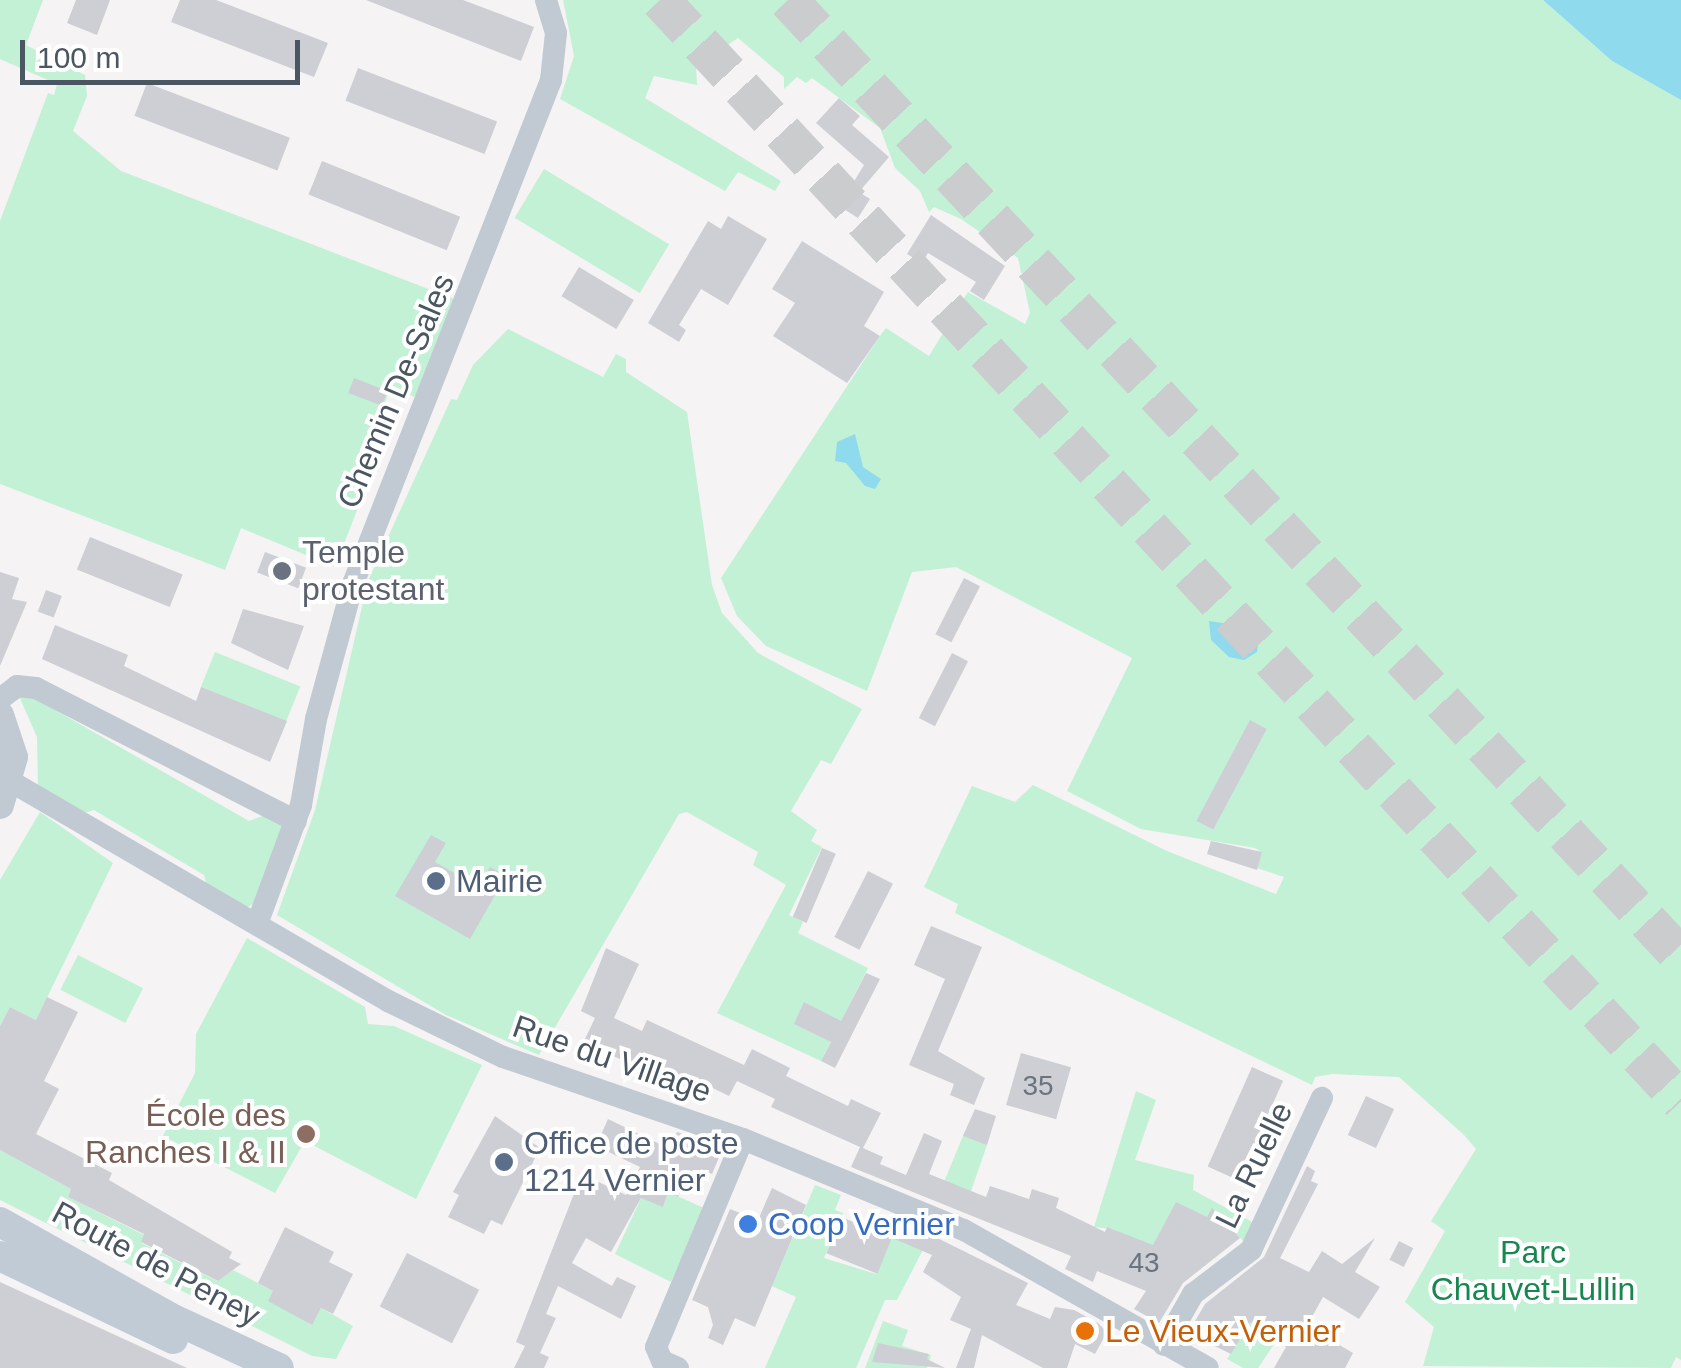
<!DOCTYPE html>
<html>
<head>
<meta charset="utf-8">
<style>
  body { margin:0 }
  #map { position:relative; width:1681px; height:1368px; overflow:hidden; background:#f5f3f3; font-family:Arial,sans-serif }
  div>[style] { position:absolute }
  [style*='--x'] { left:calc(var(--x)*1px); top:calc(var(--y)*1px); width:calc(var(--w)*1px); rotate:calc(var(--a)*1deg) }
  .green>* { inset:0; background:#c3f1d5; transform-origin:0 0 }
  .water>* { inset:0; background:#90daee }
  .building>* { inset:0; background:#cdcfd5; transform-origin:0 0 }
  .motorway-tunnel>* { height:40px; margin-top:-20px; transform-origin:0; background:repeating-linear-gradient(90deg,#caccce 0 40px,transparent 0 60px) }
  .minor>* { height:22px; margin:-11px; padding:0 11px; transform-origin:11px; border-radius:11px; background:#c1cad2 }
  .tertiary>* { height:28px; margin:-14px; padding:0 14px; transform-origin:14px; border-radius:14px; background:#c1cad2 }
  .secondary>* { height:30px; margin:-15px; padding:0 15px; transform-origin:15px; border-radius:15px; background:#c1cbd6 }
  .dots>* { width:28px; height:28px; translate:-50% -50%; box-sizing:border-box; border:5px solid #fff; border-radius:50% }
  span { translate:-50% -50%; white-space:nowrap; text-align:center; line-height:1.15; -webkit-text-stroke:8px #fff; paint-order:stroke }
  .number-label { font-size:28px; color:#6b747e }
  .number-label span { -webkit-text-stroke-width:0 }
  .street-label { font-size:32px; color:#4a5661 }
  .worship-label { font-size:32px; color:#5b616d }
  .left { translate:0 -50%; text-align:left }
  .service-label { font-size:32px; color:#4e5e75 }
  .education-label { font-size:32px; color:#785e54 }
  .right { translate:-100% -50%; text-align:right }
  .shop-label { font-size:32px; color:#366cbe }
  .park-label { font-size:32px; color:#17864f }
  .food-label { font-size:32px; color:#c56008 }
  .scale { position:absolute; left:20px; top:40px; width:280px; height:45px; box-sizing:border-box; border:5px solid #4a5661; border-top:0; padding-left:12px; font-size:30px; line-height:35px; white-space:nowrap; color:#4a5661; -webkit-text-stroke:8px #fff; paint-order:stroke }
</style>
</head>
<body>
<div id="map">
  <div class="green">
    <div style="clip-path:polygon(0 0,43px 0,26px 45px,85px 75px,87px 96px,73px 131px,121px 171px,457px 300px,418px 398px,390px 388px,377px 427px,384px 441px,335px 567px,241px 528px,225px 570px,0 484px,0 221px,48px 93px,54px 95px,57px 84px,0 59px)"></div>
    <div style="clip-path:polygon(563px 0,1543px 0,1612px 61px,1681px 100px,1681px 1360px,1676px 1357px,1671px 1368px,1423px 1366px,1434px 1327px,1405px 1302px,1445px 1231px,1431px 1221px,1476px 1149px,1464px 1135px,1399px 1077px,1332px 1074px,1315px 1077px,1312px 1085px,955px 913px,958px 904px,924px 887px,972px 786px,1015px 802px,1033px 785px,1167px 851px,1276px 894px,1284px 877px,1257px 868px,1261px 852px,1255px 848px,1141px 829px,1067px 791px,1132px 658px,956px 567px,912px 572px,867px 691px,766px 646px,737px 616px,721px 578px,880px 336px,886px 328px,929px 356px,968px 292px,1025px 324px,1030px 313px,1018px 258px,961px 219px,934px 207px,929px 212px,920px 191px,895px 168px,880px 128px,812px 78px,806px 83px,797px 77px,784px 89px,784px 77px,738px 38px,696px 66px,697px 85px,654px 76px,645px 98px,781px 181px,775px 191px,738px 172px,725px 191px,560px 99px,574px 56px)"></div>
    <div style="left:544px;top:169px;width:146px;height:57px;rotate:31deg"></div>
    <div style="clip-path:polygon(508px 329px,603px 377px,616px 354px,626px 359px,626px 372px,687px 412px,712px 585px,722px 613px,758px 653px,862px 709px,831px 764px,821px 760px,791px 811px,817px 830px,811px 841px,822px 847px,789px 915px,803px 922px,798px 933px,868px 968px,821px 1061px,717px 1013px,786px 885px,753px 865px,758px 852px,687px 812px,679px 814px,539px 1055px,446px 1015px,277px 915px,315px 810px,368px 581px,451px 399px,457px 400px,473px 365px)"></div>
    <div style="left:215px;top:652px;width:92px;height:38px;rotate:22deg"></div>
    <div style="clip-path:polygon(29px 695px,249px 821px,265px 815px,279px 822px,284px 828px,253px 904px,246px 908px,198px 885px,206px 882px,204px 875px,94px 810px,77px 815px,38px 787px,37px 737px,19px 696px)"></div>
    <div style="clip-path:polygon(40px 812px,113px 863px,36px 1020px,10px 1007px,0 1026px,0 880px)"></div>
    <div style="clip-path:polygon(247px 938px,365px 1007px,368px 1024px,394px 1026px,482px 1065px,416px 1199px,305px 1141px,275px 1193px,163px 1136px,195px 1073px,196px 1034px)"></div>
    <div style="left:78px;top:955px;width:73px;height:39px;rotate:27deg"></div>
    <div style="clip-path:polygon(1136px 1091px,1156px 1100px,1135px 1160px,1194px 1175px,1193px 1190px,1256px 1224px,1245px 1242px,1220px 1221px,1160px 1253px,1113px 1229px,1094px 1227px)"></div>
    <div style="clip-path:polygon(965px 1131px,987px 1145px,971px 1191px,942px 1187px)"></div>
    <div style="clip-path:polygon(0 1150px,71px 1189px,68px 1197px,144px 1235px,141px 1243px,217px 1281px,233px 1270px,273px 1291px,311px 1325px,321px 1308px,353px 1326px,336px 1359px,312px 1356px,0 1200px)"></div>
    <div style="clip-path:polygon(815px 1185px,841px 1195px,835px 1210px,843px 1213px,824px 1258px,876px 1274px,895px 1229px,927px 1242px,897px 1300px,885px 1300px,856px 1368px,765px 1368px,796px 1297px,772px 1286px)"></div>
    <div style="clip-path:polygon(644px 1192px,663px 1206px,668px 1192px,704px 1208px,671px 1282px,615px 1254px)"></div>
    <div style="clip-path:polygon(1253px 1317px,1277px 1340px,1258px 1368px,1243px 1368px,1227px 1359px)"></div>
    <div style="clip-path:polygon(883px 1321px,908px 1330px,902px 1346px,931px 1355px,927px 1368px,865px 1368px)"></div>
  </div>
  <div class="water">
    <div style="clip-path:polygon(1543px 0,1681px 0,1681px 100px,1612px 61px)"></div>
    <div style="clip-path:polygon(855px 434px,863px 467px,881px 479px,875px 489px,865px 486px,846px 463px,835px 461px,837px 442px)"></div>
    <div style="clip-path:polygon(1209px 621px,1249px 627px,1259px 637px,1257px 652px,1244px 660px,1229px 657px,1211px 640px)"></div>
  </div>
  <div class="building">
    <div style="clip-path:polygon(76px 0,110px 0,97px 35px,67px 23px)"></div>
    <div style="clip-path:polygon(180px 0,216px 0,328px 43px,314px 77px,171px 22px)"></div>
    <div style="clip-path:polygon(366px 0,463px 0,534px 27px,521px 61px)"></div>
    <div style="left:358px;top:68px;width:149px;height:35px;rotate:21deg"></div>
    <div style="left:147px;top:83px;width:153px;height:35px;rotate:21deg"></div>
    <div style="clip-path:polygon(839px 98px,860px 116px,852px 125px,889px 157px,859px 192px,870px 199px,858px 218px,839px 206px,864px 165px,816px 123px)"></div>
    <div style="left:322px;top:161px;width:149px;height:36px;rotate:22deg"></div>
    <div style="clip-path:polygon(931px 215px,1005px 266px,984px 300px,970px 291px,976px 282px,928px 253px,922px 263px,907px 254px)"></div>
    <div style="clip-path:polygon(728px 216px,767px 239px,728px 305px,701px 289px,679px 325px,686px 330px,679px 342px,648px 323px,708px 221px,721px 229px)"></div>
    <div style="clip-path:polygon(802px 241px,884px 292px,864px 326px,880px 336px,847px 383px,773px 336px,795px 303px,772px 289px)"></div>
    <div style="left:579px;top:267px;width:64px;height:34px;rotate:31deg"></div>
    <div style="left:354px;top:378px;width:36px;height:16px;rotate:21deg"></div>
    <div style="left:90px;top:537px;width:100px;height:35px;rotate:22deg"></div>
    <div style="left:265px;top:552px;width:44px;height:22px;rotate:21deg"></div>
    <div style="clip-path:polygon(0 572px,19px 578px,12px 599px,27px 602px,0 666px)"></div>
    <div style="left:964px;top:578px;width:18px;height:63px;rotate:27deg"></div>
    <div style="left:46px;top:590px;width:17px;height:23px;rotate:21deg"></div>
    <div style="clip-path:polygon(243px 609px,304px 626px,288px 670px,231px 643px)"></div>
    <div style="clip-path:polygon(55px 625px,128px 655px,124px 666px,196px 701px,201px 687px,287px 721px,270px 762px,42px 659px)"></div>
    <div style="left:952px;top:653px;width:18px;height:73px;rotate:27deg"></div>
    <div style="left:1250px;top:720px;width:19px;height:114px;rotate:28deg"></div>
    <div style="clip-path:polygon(431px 835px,446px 843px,435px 862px,479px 887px,490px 867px,506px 876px,470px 939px,395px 896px)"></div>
    <div style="clip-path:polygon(1211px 841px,1262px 852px,1257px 870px,1207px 854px)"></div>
    <div style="left:822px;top:848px;width:15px;height:75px;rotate:23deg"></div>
    <div style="left:868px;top:871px;width:28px;height:74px;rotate:27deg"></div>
    <div style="clip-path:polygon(931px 926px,982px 947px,938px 1051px,985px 1078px,974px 1105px,950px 1095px,954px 1084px,909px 1065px,945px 979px,914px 965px)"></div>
    <div style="clip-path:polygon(606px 948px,639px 964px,614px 1018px,642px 1031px,647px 1020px,744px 1065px,752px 1049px,790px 1068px,786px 1076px,848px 1106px,851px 1099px,881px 1113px,863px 1148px,883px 1157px,880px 1164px,906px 1175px,924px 1133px,942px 1141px,929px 1174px,986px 1197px,990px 1186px,1029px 1199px,1032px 1189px,1059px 1198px,1056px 1208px,1105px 1232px,1107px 1227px,1153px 1245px,1176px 1202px,1207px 1217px,1212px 1208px,1240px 1238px,1183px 1283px,1159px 1323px,1134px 1309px,1146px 1291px,1097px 1271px,1093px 1282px,1065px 1269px,1071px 1256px,851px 1167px,860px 1147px,771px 1107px,775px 1099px,737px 1081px,729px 1096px,690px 1077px,685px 1087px,583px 1043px,595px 1018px,581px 1011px)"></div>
    <div style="clip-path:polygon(866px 973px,880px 979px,835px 1068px,821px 1061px,831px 1042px,794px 1024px,804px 1002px,841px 1021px)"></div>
    <div style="clip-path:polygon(47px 997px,78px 1012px,44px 1081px,59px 1089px,36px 1134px,112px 1173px,109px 1180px,232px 1252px,229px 1258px,241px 1264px,218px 1281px,141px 1242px,144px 1234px,68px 1197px,71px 1189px,0 1150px,0 1026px,10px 1007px,36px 1020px)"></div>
    <div style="left:1021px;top:1053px;width:52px;height:54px;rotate:16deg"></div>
    <div style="left:1252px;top:1067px;width:34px;height:109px;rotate:24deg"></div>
    <div style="left:1366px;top:1096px;width:31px;height:43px;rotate:25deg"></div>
    <div style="clip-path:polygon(975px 1109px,996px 1116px,987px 1145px,963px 1136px)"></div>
    <div style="clip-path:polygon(495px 1116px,540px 1148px,502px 1225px,491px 1220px,484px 1234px,448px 1217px,459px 1195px,453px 1192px)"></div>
    <div style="clip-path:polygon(608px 1119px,670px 1149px,677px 1132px,723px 1148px,712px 1174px,701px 1169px,696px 1180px,687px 1176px,678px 1197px,668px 1192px,663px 1207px,641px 1198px,611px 1252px,586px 1238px,572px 1263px,612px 1286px,617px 1277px,636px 1286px,621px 1319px,558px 1286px,546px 1314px,556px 1318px,540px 1353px,549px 1357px,544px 1368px,514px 1368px,525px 1346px,516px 1342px,579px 1181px,588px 1177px,626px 1195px,640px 1167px,596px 1146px)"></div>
    <div style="clip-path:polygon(1307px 1166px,1315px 1171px,1311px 1181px,1318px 1184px,1280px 1258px,1309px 1272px,1322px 1251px,1342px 1264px,1375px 1238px,1355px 1272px,1380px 1287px,1359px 1319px,1323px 1297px,1307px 1326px,1353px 1353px,1345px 1368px,1274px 1368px,1286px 1347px,1250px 1322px,1231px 1354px,1188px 1333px,1205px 1304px,1264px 1257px)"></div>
    <div style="clip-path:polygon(772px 1188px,806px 1205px,755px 1327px,735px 1318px,723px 1345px,708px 1338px,713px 1325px,708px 1307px,692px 1300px,730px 1209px,758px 1220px)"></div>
    <div style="left:841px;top:1217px;width:55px;height:39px;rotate:22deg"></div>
    <div style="clip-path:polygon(899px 1219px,1028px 1283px,1016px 1305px,1050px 1319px,1055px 1307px,1074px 1310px,1098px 1323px,1107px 1332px,1095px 1354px,1075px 1344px,1067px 1368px,1043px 1368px,982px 1335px,974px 1368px,956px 1368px,971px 1329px,950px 1320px,961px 1297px,923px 1272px,932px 1255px,892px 1238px)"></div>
    <div style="clip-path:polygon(285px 1227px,334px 1252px,329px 1262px,353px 1274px,333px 1314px,321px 1308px,312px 1325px,268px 1301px,273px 1291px,258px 1283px)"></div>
    <div style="left:1399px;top:1241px;width:16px;height:21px;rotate:27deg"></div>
    <div style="left:407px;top:1253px;width:81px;height:60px;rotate:27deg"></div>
    <div style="clip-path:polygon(0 1282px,187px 1368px,0 1368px)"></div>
    <div style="clip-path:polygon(878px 1343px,929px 1354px,927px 1359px,945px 1368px,872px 1362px)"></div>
  </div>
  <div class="motorway-tunnel">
    <div style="--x:660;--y:0;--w:1502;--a:47.16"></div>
    <div style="--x:788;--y:0;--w:1309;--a:46.98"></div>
  </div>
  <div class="minor">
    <div style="--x:0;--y:699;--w:21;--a:-37"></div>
    <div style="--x:17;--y:686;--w:19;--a:6"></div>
    <div style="--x:36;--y:688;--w:292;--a:27.1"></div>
    <div style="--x:10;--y:781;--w:437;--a:30.2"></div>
    <div style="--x:388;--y:1001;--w:128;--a:26"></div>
    <div style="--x:503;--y:1057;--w:254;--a:18.9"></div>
    <div style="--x:743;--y:1139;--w:239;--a:22.4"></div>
    <div style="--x:964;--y:1230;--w:280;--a:29.5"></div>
    <div style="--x:257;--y:924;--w:127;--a:-69.7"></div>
    <div style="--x:301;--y:805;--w:87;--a:-80.1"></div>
    <div style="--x:316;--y:719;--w:140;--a:-74.7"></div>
    <div style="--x:353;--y:584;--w:541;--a:-68.55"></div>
    <div style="--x:551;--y:80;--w:47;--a:-83.9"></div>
    <div style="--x:556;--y:33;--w:34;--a:-107"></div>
    <div style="--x:1164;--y:1345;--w:59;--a:-60.4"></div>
    <div style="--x:1193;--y:1294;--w:73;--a:-37.2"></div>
    <div style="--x:1251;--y:1250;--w:168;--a:-65"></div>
    <div style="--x:678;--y:1368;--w:17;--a:-156"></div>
    <div style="--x:662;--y:1361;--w:15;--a:-113"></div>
    <div style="--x:656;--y:1347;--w:225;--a:-67.3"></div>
  </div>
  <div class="tertiary">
    <div style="--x:0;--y:715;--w:44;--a:71.6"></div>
    <div style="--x:14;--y:757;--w:50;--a:106.3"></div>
  </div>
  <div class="secondary">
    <div style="--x:0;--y:1222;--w:194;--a:29.3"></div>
    <div style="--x:169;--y:1317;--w:121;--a:24.9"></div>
    <div style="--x:0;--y:1256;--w:192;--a:25.6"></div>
  </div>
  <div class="dots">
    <div style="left:282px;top:571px;background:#6b7280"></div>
    <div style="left:436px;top:881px;background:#5c6f8a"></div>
    <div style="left:306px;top:1134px;background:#8d6e63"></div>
    <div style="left:504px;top:1162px;background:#5c6f8a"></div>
    <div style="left:748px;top:1224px;background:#3f7fe0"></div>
    <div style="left:1085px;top:1331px;background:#e8710a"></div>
  </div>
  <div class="number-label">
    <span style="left:1038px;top:1086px">35</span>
    <span style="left:1144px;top:1263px">43</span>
  </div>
  <div class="street-label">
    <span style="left:396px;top:391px;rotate:-67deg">Chemin De-Sales</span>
    <span style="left:612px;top:1059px;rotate:19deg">Rue du Village</span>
    <span style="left:1254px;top:1165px;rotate:-64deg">La Ruelle</span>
    <span style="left:156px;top:1264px;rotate:28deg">Route de Peney</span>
  </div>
  <div class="worship-label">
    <span class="left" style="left:302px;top:571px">Temple<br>protestant</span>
  </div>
  <div class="service-label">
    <span class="left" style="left:456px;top:881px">Mairie</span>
    <span class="left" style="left:524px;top:1162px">Office de poste<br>1214 Vernier</span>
  </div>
  <div class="education-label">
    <span class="right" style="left:286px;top:1134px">École des<br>Ranches I &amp; II</span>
  </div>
  <div class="shop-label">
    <span class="left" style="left:768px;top:1224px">Coop Vernier</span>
  </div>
  <div class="park-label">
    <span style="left:1533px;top:1271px">Parc<br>Chauvet-Lullin</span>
  </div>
  <div class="food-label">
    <span class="left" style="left:1105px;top:1331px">Le Vieux-Vernier</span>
  </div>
  <div class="scale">100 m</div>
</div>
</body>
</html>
